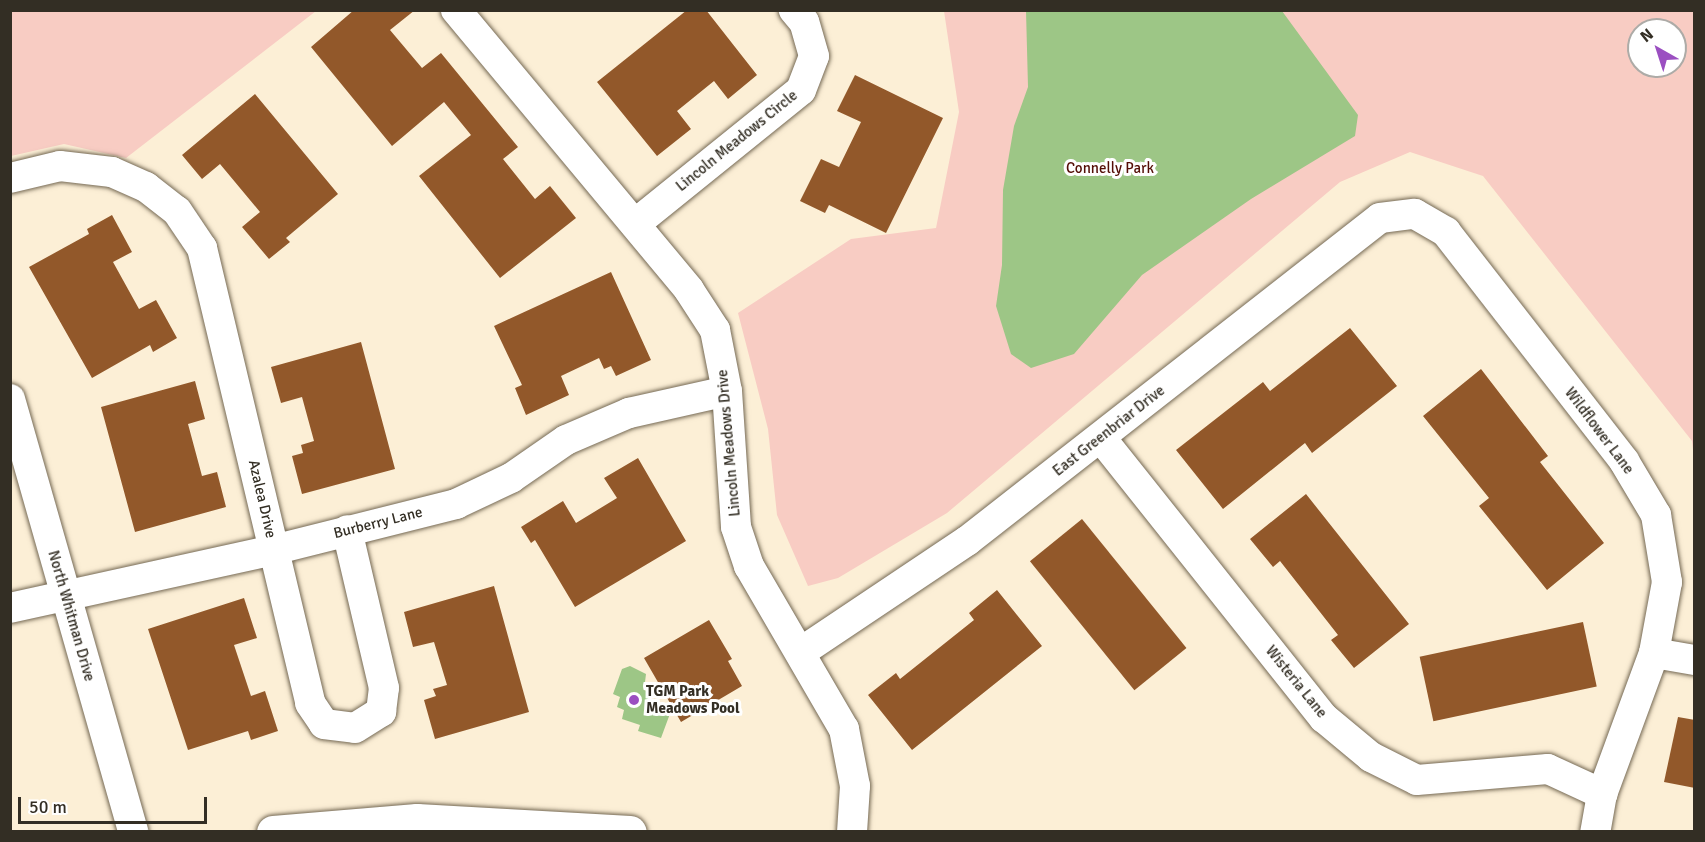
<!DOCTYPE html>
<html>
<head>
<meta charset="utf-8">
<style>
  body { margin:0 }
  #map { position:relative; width:1705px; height:842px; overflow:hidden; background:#fcefd6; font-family:Signika,sans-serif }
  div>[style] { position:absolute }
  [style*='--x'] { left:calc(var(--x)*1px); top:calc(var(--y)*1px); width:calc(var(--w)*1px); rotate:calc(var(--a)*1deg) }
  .green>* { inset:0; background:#f8ccc3 }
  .water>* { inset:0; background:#9dc686 }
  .building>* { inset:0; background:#92582a; transform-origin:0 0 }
  .roads { filter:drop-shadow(0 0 2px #756954) drop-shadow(0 0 2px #756954) }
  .minor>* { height:30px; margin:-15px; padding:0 15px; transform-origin:15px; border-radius:15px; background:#fff }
  .tertiary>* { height:33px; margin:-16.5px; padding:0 16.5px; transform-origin:16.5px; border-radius:16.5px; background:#fff }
  .dots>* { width:16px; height:16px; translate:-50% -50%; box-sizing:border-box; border:3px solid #fff; border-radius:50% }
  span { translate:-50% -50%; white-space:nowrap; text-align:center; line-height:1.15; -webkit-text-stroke:6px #fff; paint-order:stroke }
  .street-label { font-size:15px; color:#332e24 }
  .park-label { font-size:15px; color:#540e06 }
  .poi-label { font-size:15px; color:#332e24; font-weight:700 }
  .left { translate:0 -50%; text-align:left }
  .frame { position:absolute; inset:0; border:12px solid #332e24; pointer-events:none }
  .north { position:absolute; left:1627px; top:18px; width:60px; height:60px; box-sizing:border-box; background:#fff; border:2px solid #adaba7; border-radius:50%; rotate:321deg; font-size:16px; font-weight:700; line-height:24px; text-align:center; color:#332e24 }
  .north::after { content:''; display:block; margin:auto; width:21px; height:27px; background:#9b4fc1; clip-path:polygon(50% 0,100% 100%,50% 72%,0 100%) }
  .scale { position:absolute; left:18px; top:797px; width:189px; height:27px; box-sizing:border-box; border:3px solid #332e24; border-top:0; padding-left:8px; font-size:18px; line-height:21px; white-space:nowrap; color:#332e24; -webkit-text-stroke:4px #fff; paint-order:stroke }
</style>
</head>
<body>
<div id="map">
  <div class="green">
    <div style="clip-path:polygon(10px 11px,11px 10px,316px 11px,126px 158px,64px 144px,11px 156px)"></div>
    <div style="clip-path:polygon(evenodd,944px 11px,1694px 11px,1694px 459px,1692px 441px,1483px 176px,1410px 152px,1340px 182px,947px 513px,838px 578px,808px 586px,777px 515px,768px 429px,738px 313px,851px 239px,936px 228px,959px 112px,944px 11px,1639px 30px,1675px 30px,1675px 66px,1639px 66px,1639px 30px)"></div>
  </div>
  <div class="water">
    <div style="clip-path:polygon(1026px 11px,1282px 11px,1358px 115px,1355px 136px,1251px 199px,1142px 275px,1074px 354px,1031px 368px,1011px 354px,996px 306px,1002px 265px,1003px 190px,1014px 126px,1028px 87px)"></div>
    <div style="clip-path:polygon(630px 666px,646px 674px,644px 690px,652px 693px,648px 703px,671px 711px,661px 738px,638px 731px,640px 725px,622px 719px,624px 710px,617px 707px,620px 697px,613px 694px,622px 669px)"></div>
  </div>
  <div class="building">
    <div style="clip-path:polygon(354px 10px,415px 10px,390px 30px,422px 68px,441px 53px,518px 147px,503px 159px,535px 199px,550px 186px,576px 218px,500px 278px,419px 176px,471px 135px,444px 102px,392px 146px,311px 47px)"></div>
    <div style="clip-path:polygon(687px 10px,706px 10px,757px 75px,728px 99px,714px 81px,677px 111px,691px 129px,657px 156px,597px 82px)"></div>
    <div style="clip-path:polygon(855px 75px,943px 118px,886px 233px,829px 205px,825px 213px,800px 201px,821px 159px,839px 167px,861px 122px,837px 111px)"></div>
    <div style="clip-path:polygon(255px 94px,338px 194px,286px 238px,290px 242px,269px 259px,242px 227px,260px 212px,220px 164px,202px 179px,182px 155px)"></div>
    <div style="clip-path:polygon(112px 215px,132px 252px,113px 262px,139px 309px,156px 300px,177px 338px,153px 352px,150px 345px,92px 378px,29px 267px,89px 234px,87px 229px)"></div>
    <div style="clip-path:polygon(611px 272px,651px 360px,616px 376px,611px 366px,604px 369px,599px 358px,561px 376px,569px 395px,526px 415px,515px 388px,522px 385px,494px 326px)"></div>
    <div style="clip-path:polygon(1350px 328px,1397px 386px,1312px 453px,1305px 443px,1223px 509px,1176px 450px,1263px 382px,1270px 391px)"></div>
    <div style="clip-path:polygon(361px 342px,395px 469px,302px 494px,292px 456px,303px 453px,301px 445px,314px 441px,302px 397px,281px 403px,271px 367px)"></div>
    <div style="clip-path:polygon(1481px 369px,1548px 456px,1540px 462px,1604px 543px,1547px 590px,1479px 506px,1489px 498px,1423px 416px)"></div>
    <div style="clip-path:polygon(195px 381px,205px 419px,188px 424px,202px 476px,217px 472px,226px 507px,135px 532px,101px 407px)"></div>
    <div style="clip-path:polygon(638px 458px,686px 541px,575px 607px,535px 540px,531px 543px,521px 527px,563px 501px,576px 523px,617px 498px,604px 478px)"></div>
    <div style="clip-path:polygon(1306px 494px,1409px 624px,1354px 668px,1331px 640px,1338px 635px,1280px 561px,1273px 567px,1250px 539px)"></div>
    <div style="left:1082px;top:519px;width:166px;height:67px;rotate:51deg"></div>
    <div style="clip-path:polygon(494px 586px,529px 712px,435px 739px,424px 700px,436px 696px,433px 689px,447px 685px,434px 642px,413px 647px,404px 612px)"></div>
    <div style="clip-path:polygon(997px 590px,1042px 646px,912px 750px,868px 695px,896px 673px,900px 679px,974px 620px,969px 613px)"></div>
    <div style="clip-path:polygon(244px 598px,257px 638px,234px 645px,251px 696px,265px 691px,278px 731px,251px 740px,248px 731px,188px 750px,148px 629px)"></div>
    <div style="clip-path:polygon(709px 620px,732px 659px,728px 661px,742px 686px,681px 722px,644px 658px)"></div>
    <div style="left:1583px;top:622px;width:66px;height:167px;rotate:78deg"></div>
    <div style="clip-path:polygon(1678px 717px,1695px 720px,1695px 788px,1664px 782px)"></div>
  </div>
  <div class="roads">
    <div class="minor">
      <div style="--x:456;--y:10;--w:364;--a:50.2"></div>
      <div style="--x:689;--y:290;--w:48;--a:57"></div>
      <div style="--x:715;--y:330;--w:62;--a:78.9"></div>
      <div style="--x:727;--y:391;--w:136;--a:86.2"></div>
      <div style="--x:736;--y:527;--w:41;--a:71.6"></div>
      <div style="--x:749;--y:566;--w:189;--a:59.8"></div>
      <div style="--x:844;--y:729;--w:58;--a:79.1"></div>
      <div style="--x:855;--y:786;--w:46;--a:93.7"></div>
      <div style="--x:10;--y:178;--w:51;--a:-13.5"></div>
      <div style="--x:60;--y:166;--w:52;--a:6.6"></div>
      <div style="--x:112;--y:172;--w:37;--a:24"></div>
      <div style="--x:146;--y:187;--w:39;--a:38"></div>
      <div style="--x:177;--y:211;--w:45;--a:56"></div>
      <div style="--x:202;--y:248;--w:468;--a:76.6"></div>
      <div style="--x:310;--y:703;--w:25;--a:56"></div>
      <div style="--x:324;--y:724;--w:31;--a:7"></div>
      <div style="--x:355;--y:728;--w:31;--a:-32"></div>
      <div style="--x:381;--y:712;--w:24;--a:-83"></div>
      <div style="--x:384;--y:688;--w:162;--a:-103.2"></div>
      <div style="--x:635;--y:224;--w:213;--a:-38.9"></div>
      <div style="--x:801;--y:90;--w:36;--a:-69"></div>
      <div style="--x:814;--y:56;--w:35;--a:-106"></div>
      <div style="--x:804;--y:22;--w:16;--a:-130"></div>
      <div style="--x:10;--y:399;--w:450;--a:74.1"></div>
      <div style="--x:1101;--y:438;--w:358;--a:51.5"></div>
      <div style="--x:1324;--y:718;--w:61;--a:39.7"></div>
      <div style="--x:1371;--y:757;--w:51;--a:26.6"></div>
      <div style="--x:1417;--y:780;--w:131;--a:-4.8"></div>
      <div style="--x:1548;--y:769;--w:60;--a:24.8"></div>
      <div style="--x:10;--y:608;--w:269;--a:-12.4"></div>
      <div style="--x:273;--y:550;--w:189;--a:-14.1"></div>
      <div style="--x:456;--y:504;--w:61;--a:-25.3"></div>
      <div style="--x:511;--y:478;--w:67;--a:-34.6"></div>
      <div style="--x:566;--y:440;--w:69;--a:-23.2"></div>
      <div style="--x:629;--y:413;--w:100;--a:-12.7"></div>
      <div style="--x:801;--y:652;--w:200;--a:-33.8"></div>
      <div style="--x:967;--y:541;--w:524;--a:-38.03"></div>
      <div style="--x:1380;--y:218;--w:35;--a:-7"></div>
      <div style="--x:1415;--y:214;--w:36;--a:30"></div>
      <div style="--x:1446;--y:232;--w:290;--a:52.1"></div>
      <div style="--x:1624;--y:461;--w:63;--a:59.3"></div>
      <div style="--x:1656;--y:515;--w:68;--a:80.7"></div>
      <div style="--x:1667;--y:582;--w:72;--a:100.4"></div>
      <div style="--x:1654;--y:653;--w:150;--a:110.2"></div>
      <div style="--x:1602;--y:794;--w:39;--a:100"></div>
      <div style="--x:1654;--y:653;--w:41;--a:9.9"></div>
    </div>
    <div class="tertiary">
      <div style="--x:273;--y:832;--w:144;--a:-4.8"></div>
      <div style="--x:417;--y:820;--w:213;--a:3.2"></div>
    </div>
  </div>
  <div class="dots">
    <div style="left:634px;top:700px;background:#9b4fc1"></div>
  </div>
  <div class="street-label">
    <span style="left:737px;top:141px;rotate:-39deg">Lincoln Meadows Circle</span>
    <span style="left:1109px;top:431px;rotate:-38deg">East Greenbriar Drive</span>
    <span style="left:1599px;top:431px;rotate:53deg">Wildflower Lane</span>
    <span style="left:729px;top:443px;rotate:-95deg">Lincoln Meadows Drive</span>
    <span style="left:262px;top:499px;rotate:77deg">Azalea Drive</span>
    <span style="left:378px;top:523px;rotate:-14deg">Burberry Lane</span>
    <span style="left:71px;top:616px;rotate:74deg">North Whitman Drive</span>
    <span style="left:1296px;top:682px;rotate:51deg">Wisteria Lane</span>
  </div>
  <div class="park-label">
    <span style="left:1110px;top:169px">Connelly Park</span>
  </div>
  <div class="poi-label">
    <span class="left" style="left:646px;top:700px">TGM Park<br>Meadows Pool</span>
  </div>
  <div class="frame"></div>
  <div class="north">N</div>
  <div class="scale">50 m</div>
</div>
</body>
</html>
